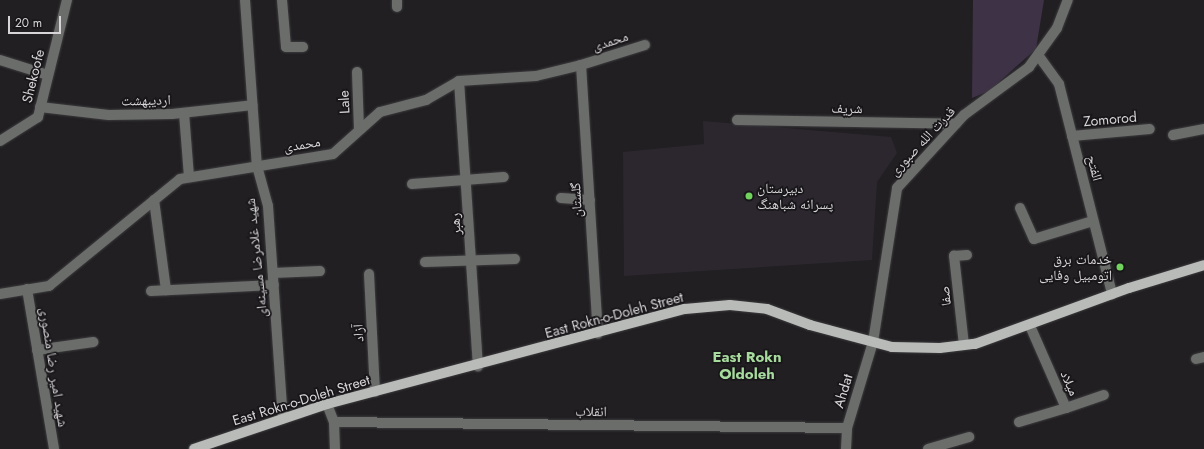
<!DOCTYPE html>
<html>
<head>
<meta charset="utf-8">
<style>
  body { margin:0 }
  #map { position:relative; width:1204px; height:449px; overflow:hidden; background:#211f22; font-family:Jost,"Noto Naskh Arabic",sans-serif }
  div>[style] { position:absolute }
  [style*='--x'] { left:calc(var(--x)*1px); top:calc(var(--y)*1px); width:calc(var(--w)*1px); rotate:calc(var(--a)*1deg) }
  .built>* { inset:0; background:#2c272f }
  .green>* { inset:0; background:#3e3247 }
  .roads { filter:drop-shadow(0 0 1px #3e3c3f) drop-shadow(0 0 1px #3e3c3f) }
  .minor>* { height:10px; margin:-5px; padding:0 5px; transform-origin:5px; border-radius:5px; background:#6b6d6b }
  .major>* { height:10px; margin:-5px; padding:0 5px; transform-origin:5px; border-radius:5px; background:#b8bbb8 }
  .dots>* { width:11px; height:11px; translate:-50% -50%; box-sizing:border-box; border:2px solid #181619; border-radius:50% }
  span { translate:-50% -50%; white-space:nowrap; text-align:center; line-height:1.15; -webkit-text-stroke:3.5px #181619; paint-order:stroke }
  .street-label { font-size:14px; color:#d7d5d7 }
  .poi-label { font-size:14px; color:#d7d5d7 }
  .left { translate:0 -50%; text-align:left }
  .right { translate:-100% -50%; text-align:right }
  .neighbourhood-label { font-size:15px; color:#a7db9d; font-weight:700 }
  .scale { position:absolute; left:8px; top:16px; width:53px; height:18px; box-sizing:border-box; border:2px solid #d7d5d7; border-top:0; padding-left:5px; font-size:12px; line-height:14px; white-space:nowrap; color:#d7d5d7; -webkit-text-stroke:3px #181619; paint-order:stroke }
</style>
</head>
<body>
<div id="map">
  <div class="built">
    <div style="clip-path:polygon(703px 121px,891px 137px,897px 153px,877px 182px,872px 260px,624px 276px,623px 152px,704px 144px)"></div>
  </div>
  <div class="green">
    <div style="clip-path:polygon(973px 0,1044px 0,1036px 49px,989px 91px,972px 98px)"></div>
  </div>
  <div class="roads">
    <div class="minor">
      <div style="--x:245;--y:0;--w:166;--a:85.9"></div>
      <div style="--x:257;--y:166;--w:41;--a:74.6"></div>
      <div style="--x:268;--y:206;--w:213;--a:86"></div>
      <div style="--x:282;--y:0;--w:47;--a:85.1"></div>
      <div style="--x:286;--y:47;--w:17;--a:0"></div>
      <div style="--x:397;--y:0;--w:7;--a:90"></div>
      <div style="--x:1038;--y:55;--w:36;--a:54"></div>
      <div style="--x:1059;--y:84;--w:217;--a:75.8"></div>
      <div style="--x:0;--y:60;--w:50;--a:17.4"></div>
      <div style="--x:581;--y:65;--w:269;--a:86.4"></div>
      <div style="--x:357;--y:72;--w:58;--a:88"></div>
      <div style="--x:459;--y:81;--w:286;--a:86.2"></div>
      <div style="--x:40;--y:107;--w:69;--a:6.6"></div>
      <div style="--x:109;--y:115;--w:63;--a:-0.9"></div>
      <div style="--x:172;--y:114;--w:81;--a:-6.3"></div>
      <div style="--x:184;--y:113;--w:64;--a:85.5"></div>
      <div style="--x:737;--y:120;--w:219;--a:1"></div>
      <div style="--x:1173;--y:135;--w:32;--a:-11"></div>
      <div style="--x:1072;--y:136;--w:78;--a:-5.1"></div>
      <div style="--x:0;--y:141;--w:45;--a:-32.3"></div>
      <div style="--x:38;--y:117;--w:121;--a:-76.1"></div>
      <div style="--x:412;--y:184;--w:92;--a:-4.4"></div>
      <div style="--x:561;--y:198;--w:29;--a:4"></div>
      <div style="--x:154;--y:200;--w:91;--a:82.4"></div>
      <div style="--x:1020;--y:208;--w:34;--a:66"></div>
      <div style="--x:1034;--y:239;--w:62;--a:-17"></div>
      <div style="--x:425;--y:262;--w:90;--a:-1.9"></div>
      <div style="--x:273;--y:273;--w:47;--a:-2.4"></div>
      <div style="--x:369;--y:274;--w:118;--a:87.1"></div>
      <div style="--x:27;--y:289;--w:162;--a:80.4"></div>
      <div style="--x:151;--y:291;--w:123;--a:-2.8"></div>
      <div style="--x:0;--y:294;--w:50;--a:-9.3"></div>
      <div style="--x:49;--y:286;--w:169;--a:-39.2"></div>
      <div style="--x:180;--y:179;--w:155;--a:-9.3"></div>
      <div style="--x:333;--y:154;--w:63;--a:-41.8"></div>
      <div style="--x:380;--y:112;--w:48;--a:-14.6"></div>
      <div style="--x:426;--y:100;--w:38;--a:-30"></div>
      <div style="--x:459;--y:81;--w:77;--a:-3.7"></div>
      <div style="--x:536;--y:76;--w:46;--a:-13.7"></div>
      <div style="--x:581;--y:65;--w:67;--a:-17.4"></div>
      <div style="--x:964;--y:345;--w:90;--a:-96.4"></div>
      <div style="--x:954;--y:256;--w:13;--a:-4"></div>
      <div style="--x:37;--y:350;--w:57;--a:-8.1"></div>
      <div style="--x:1196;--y:359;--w:8;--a:-14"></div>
      <div style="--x:327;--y:404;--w:19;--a:69"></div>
      <div style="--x:334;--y:422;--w:27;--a:88"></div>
      <div style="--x:1066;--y:408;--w:40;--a:-18.9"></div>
      <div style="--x:334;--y:422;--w:513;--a:0.67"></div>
      <div style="--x:1019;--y:422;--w:49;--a:-16.6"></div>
      <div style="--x:1066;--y:408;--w:90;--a:-113.7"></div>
      <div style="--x:846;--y:449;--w:21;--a:-87"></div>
      <div style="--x:847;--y:428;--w:90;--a:-73.2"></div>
      <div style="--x:873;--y:342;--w:156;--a:-81.1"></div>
      <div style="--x:897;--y:188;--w:99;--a:-47.5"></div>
      <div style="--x:964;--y:115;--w:81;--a:-36.4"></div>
      <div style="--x:1029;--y:67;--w:48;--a:-54.3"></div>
      <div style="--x:1057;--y:28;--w:30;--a:-69"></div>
      <div style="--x:928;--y:449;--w:43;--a:-16.3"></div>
    </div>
    <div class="major">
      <div style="--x:194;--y:449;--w:140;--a:-18.7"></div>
      <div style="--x:327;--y:404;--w:370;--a:-14.9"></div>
      <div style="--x:685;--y:309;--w:45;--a:-5.1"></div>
      <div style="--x:730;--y:305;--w:37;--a:6"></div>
      <div style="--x:767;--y:309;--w:46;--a:20.4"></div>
      <div style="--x:810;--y:325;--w:85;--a:15"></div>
      <div style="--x:892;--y:347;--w:48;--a:1.2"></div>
      <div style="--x:940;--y:348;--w:35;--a:-7"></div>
      <div style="--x:975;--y:344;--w:164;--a:-20"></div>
      <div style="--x:1129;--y:288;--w:78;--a:-17"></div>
    </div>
  </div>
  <div class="dots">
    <div style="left:749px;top:196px;background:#71d35e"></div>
    <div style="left:1120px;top:267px;background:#71d35e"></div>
  </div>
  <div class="street-label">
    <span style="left:610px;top:41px;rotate:-18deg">محمدی</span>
    <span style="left:33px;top:76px;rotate:-76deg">Shekoofe</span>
    <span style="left:146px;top:100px;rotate:-1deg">اردیبهشت</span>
    <span style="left:344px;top:102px;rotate:-93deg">Lale</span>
    <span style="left:847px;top:108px;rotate:1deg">شریف</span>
    <span style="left:1110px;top:119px;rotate:-5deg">Zomorod</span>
    <span style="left:922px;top:141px;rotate:-47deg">قدرت الله صبوری</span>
    <span style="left:302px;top:144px;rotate:-9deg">محمدی</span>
    <span style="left:1095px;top:168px;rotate:76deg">الفتح</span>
    <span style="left:576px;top:200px;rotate:-93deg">گلستان</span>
    <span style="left:455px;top:224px;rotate:-94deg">رهبر</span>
    <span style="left:256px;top:258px;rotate:-96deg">شهید غلامرضا مسینه‌ای</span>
    <span style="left:945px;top:296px;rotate:-96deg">صفا</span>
    <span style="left:614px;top:315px;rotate:-15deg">East Rokn-o-Doleh Street</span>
    <span style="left:358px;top:333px;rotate:-93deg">آزاد</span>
    <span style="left:54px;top:367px;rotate:81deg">شهید امیر رضا منصوری</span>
    <span style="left:1070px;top:383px;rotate:66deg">میلاد</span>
    <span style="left:843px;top:391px;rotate:-73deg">Ahdat</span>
    <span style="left:301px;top:400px;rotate:-17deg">East Rokn-o-Doleh Street</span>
    <span style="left:591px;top:411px;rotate:1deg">انقلاب</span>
  </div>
  <div class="poi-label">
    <span class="left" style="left:757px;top:196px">دبیرستان<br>پسرانه شباهنگ</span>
    <span class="right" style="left:1112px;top:267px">خدمات برق<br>اتومبیل وفایی</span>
  </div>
  <div class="neighbourhood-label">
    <span style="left:747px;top:366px">East Rokn<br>Oldoleh</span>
  </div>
  <div class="scale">20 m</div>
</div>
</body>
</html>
